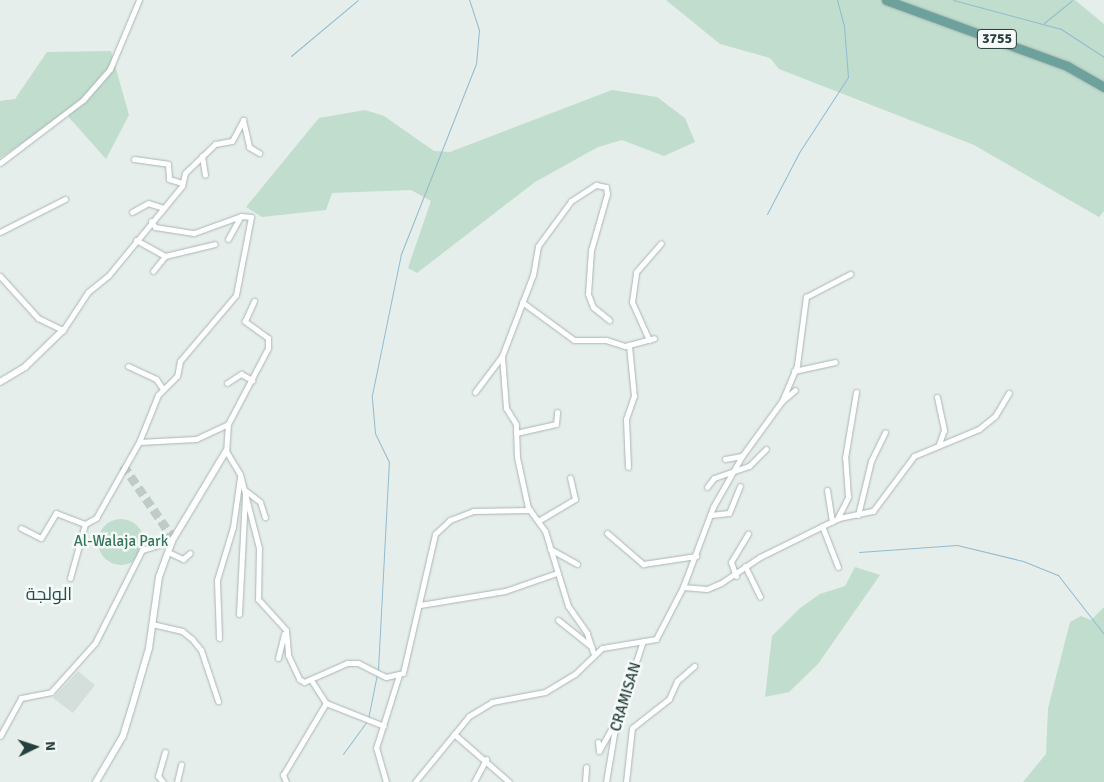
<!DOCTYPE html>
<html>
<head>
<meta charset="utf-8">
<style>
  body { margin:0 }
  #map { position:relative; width:1104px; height:782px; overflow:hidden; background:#e6eeeb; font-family:Signika,Cairo,sans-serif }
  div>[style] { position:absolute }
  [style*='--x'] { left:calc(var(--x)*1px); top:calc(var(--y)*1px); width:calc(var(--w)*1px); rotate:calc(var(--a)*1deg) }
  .built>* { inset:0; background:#d4dedb }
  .green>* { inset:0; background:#c0ddcd }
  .round { border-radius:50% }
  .stream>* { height:1px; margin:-0.5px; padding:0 0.5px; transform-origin:0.5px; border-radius:0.5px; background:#91bbcf }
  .trunk-tunnel>* { height:9px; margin-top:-4.5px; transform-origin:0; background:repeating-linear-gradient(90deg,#bfcbc8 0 9px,transparent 0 13.5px) }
  .roads { filter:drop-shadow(0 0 1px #a8b6b3) drop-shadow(0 0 1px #a8b6b3) }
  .minor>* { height:5px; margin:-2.5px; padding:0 2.5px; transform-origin:2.5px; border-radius:2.5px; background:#fff }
  .tertiary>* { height:6px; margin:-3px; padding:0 3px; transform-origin:3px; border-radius:3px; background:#fff }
  .primary>* { height:9px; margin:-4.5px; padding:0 4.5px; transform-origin:4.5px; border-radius:4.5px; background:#6da19c }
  span { translate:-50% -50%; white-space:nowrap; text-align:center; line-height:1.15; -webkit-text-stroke:5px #f6faf9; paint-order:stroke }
  .shield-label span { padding:1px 4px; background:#f6faf9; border:1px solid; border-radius:4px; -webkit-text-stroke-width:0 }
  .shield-label { font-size:14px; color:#253f3c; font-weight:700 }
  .park-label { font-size:15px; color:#317456 }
  .street-label { font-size:15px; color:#253f3c }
  .quarter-label { font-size:18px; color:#22504d }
  .north { position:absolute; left:10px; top:722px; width:50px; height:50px; -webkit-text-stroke:4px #f6faf9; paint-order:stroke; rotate:86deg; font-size:14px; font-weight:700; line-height:20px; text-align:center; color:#253f3c }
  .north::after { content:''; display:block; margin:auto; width:18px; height:22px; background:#253f3c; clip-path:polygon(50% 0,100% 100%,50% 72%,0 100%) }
</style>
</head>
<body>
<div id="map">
  <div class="built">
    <div style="clip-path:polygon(78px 671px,95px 685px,73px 713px,53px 698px)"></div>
  </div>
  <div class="green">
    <div style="clip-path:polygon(666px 0,1075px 0,1104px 24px,1104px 211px,1099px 217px,974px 145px,779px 69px,770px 58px,720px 44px)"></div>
    <div style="clip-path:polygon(111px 51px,129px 115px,106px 159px,66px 114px,0 158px,0 101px,15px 99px,47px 52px)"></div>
    <div style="clip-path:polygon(612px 90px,657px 97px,685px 118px,695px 142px,664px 156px,622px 140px,598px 147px,535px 182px,417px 273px,408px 268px,431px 201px,411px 190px,332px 193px,326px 210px,262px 217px,246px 207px,319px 118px,365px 110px,384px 116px,434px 151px,450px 152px)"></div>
    <div class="round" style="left:98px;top:519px;width:46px;height:46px"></div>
    <div style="clip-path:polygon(855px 567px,880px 575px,818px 664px,789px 692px,765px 697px,772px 636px,800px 608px,820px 594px,845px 586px)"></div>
    <div style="clip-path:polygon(1104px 607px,1104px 782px,1023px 782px,1046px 754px,1048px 708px,1070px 622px,1081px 616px,1091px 620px)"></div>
  </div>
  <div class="stream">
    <div style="--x:953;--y:0;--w:112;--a:15"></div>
    <div style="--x:1061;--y:29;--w:51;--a:33.1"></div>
    <div style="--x:1044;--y:23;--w:36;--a:-39"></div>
    <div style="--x:291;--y:56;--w:87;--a:-39.9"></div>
    <div style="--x:767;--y:214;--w:71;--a:-62.4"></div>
    <div style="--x:800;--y:151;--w:88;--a:-57"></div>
    <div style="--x:848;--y:77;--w:51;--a:-94.5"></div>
    <div style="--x:844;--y:26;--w:27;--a:-105"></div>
    <div style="--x:859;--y:552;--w:98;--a:-4.1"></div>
    <div style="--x:957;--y:545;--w:68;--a:13.6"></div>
    <div style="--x:1023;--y:561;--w:38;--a:22"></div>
    <div style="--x:1058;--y:575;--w:75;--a:52.1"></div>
    <div style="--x:378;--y:670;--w:208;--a:-87"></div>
    <div style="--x:389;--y:462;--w:32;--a:-116"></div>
    <div style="--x:375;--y:433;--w:38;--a:-95"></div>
    <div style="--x:372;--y:395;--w:144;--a:-78.4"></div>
    <div style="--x:401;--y:254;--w:204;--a:-68.5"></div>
    <div style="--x:476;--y:64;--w:34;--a:-85"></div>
    <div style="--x:479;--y:30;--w:32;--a:-108"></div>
    <div style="--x:368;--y:719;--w:46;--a:-78.7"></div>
    <div style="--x:343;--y:754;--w:39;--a:-54"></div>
  </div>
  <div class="trunk-tunnel">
    <div style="--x:123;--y:465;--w:88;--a:55.6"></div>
  </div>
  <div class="roads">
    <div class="minor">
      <div style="--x:202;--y:156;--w:19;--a:81"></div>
      <div style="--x:134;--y:159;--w:34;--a:8"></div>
      <div style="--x:168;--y:164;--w:15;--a:86"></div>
      <div style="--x:169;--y:179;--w:14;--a:17"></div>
      <div style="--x:0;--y:163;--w:104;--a:-37.2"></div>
      <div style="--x:83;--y:100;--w:41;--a:-48.9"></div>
      <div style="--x:110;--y:69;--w:75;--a:-67.2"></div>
      <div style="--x:132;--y:212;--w:18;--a:-29"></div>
      <div style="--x:148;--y:203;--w:16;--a:18"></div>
      <div style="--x:151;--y:221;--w:7;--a:56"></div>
      <div style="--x:155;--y:227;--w:39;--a:9"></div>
      <div style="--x:194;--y:233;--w:50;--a:-19.9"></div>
      <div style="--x:241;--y:216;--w:10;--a:6"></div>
      <div style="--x:251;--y:217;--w:79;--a:100.9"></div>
      <div style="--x:236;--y:295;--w:87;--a:130.3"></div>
      <div style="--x:180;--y:361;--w:15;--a:101"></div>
      <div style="--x:177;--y:376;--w:27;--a:135"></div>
      <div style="--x:158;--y:395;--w:51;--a:112"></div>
      <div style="--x:139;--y:442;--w:57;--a:-3"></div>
      <div style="--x:196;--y:439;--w:35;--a:-25"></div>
      <div style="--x:228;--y:424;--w:27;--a:94"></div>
      <div style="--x:226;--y:451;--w:27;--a:59"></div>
      <div style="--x:240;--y:474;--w:76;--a:75.6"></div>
      <div style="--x:259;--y:548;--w:51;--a:91.1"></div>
      <div style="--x:258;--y:599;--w:42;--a:47.9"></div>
      <div style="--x:286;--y:630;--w:25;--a:85"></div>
      <div style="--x:288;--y:655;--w:26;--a:65"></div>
      <div style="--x:299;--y:679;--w:6;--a:31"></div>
      <div style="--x:304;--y:682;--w:47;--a:-23.8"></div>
      <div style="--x:347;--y:663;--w:11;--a:0"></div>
      <div style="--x:358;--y:663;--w:31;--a:27"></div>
      <div style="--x:386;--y:677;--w:17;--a:-13"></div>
      <div style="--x:403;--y:673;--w:143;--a:-77"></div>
      <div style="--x:435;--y:534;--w:21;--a:-43"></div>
      <div style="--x:450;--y:520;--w:25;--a:-21"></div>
      <div style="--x:473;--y:511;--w:57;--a:-1"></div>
      <div style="--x:0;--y:232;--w:73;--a:-26.9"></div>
      <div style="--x:228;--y:239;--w:26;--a:-61"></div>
      <div style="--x:136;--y:240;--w:33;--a:29"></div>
      <div style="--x:165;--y:256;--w:51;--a:-13.5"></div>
      <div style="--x:153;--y:271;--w:19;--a:-51"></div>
      <div style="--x:0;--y:276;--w:57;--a:47.9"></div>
      <div style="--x:38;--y:318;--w:28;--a:26"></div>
      <div style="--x:63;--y:330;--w:45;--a:-56.7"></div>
      <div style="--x:88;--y:292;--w:26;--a:-39"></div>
      <div style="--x:108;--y:276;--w:117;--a:-50.6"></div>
      <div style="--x:182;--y:186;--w:13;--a:-77"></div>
      <div style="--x:185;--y:173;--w:42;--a:-44"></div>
      <div style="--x:215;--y:144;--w:17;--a:-10"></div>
      <div style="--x:232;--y:141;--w:24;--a:-62"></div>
      <div style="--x:243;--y:120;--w:28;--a:77"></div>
      <div style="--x:249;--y:147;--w:12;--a:31"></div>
      <div style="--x:522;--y:302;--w:64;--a:36.2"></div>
      <div style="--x:574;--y:340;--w:32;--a:0"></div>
      <div style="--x:606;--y:340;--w:20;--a:18"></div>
      <div style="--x:625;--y:346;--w:30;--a:-15"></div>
      <div style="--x:649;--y:340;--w:42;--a:-114.1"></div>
      <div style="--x:632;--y:302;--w:30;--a:-82"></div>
      <div style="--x:636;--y:272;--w:38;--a:-49"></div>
      <div style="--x:128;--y:366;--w:31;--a:25"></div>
      <div style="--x:156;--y:379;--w:12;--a:55"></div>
      <div style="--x:794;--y:371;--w:42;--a:-12.4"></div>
      <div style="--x:227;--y:383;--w:17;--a:-33"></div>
      <div style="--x:241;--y:374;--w:13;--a:29"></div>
      <div style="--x:475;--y:392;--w:45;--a:-53.1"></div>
      <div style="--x:937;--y:397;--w:34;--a:78"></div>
      <div style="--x:944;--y:430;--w:15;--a:110"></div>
      <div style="--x:782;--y:401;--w:17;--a:-40"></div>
      <div style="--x:228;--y:424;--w:86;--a:-62.2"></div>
      <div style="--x:268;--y:348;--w:10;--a:-90"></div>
      <div style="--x:268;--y:338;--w:29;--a:-144"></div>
      <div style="--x:245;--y:321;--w:22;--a:-66"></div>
      <div style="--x:516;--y:433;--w:41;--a:-12.7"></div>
      <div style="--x:556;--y:424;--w:12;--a:-85"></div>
      <div style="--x:725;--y:459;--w:17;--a:-10"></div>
      <div style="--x:628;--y:467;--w:48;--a:-92.4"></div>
      <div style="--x:626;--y:419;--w:24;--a:-71"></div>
      <div style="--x:634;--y:396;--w:50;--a:-95.7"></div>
      <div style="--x:707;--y:487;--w:11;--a:-52"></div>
      <div style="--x:714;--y:478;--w:37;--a:-19"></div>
      <div style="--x:749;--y:466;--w:24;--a:-45"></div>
      <div style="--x:827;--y:490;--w:32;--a:81"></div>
      <div style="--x:246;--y:491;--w:18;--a:38"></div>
      <div style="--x:260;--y:502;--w:16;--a:72"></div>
      <div style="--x:710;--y:515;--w:19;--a:-6"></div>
      <div style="--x:729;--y:513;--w:29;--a:-68"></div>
      <div style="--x:858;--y:515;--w:56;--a:-76.5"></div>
      <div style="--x:871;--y:461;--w:32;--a:-64"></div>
      <div style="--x:837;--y:519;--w:25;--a:-63"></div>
      <div style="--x:848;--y:497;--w:39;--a:-94"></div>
      <div style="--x:845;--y:458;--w:67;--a:-80.5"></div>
      <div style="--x:538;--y:521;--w:43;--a:-30.7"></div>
      <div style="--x:575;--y:499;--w:22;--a:-103"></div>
      <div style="--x:822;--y:526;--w:44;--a:68.7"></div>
      <div style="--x:21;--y:528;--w:22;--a:27"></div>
      <div style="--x:41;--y:538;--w:29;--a:-59"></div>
      <div style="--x:56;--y:513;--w:31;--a:21"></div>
      <div style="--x:607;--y:533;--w:48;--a:40.7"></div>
      <div style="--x:643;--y:564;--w:54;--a:-8.6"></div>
      <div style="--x:550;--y:549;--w:31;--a:29"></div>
      <div style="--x:168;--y:552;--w:17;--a:25"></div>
      <div style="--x:183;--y:559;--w:9;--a:-41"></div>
      <div style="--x:745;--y:566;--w:34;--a:64"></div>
      <div style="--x:736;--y:576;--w:15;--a:-110"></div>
      <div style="--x:731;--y:562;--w:33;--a:-59"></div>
      <div style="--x:70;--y:578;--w:56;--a:-74.5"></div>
      <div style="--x:85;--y:524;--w:13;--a:-29"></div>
      <div style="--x:96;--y:518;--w:87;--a:-60.5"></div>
      <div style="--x:683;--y:587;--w:85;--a:-69.4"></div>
      <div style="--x:713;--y:507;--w:59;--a:-60.4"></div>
      <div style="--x:742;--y:456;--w:68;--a:-54"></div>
      <div style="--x:782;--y:401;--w:39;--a:-67"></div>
      <div style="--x:797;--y:365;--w:69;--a:-82.5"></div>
      <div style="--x:806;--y:297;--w:50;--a:-27.6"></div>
      <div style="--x:420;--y:605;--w:86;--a:-9.4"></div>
      <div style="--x:505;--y:591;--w:55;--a:-19.1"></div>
      <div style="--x:239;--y:614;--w:120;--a:-87.1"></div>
      <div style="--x:558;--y:620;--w:43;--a:38.5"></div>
      <div style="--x:152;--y:624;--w:31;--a:13"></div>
      <div style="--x:182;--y:631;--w:13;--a:39"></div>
      <div style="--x:192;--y:639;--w:14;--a:51"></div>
      <div style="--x:201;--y:650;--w:54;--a:71.6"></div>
      <div style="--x:219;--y:638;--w:58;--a:-92"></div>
      <div style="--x:217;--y:580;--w:55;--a:-73.2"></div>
      <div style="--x:233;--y:527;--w:50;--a:-82"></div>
      <div style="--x:593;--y:652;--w:20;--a:-108"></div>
      <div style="--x:587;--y:633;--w:33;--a:-125"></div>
      <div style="--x:568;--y:606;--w:78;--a:-107"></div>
      <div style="--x:545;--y:531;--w:29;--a:-126"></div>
      <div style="--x:528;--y:508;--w:52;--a:-102.2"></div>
      <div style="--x:517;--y:457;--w:33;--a:-92"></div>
      <div style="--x:516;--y:424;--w:19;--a:-122"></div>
      <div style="--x:506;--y:408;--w:52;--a:-94.4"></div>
      <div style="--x:502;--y:356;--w:87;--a:-69.1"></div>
      <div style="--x:533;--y:275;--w:29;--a:-80"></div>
      <div style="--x:538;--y:246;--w:56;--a:-53.7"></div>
      <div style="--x:571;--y:201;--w:30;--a:-33"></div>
      <div style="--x:596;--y:185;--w:10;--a:11"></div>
      <div style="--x:606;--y:187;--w:7;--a:82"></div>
      <div style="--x:607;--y:194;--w:58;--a:105.9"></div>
      <div style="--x:591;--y:250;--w:44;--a:93.9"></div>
      <div style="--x:588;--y:294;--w:14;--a:69"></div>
      <div style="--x:593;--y:307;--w:21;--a:39"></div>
      <div style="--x:278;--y:658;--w:25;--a:-76"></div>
      <div style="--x:311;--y:680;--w:27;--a:57"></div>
      <div style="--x:326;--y:703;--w:62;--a:21.6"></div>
      <div style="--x:454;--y:734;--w:73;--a:41.1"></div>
      <div style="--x:0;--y:736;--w:43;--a:-61.1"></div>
      <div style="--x:21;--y:698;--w:31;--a:-11"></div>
      <div style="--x:51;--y:692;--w:66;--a:-48.1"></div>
      <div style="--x:95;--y:643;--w:104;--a:-63.2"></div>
      <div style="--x:142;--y:550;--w:31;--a:-17"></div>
      <div style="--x:598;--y:742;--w:9;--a:84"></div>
      <div style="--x:599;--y:751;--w:29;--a:-61"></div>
      <div style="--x:163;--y:782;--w:8;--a:-130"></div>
      <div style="--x:158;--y:776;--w:25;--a:-74"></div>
      <div style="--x:177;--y:782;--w:18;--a:-77"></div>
      <div style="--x:286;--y:782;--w:8;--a:-113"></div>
      <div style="--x:283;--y:775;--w:84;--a:-59.2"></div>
      <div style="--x:386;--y:782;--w:35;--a:-106"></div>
      <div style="--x:376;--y:748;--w:77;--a:-72.5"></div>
      <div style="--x:415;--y:782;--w:85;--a:-50.7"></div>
      <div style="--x:469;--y:716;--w:27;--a:-31"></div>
      <div style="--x:492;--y:702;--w:54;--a:-10.7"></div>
      <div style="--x:545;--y:692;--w:35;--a:-31"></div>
      <div style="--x:575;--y:674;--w:37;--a:-44"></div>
      <div style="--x:602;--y:648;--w:55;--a:-9.5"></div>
      <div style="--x:656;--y:639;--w:59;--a:-62.6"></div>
      <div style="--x:683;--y:587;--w:24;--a:5"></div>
      <div style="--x:707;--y:589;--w:15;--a:-23"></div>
      <div style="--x:721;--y:583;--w:47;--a:-33.7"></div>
      <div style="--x:760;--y:557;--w:88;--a:-26.3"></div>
      <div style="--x:839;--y:518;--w:35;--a:-12"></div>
      <div style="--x:873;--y:511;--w:69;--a:-53.3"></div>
      <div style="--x:914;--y:456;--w:70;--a:-22.6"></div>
      <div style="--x:979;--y:429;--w:21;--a:-39"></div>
      <div style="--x:995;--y:416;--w:27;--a:-59"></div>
      <div style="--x:474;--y:782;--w:26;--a:-62"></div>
      <div style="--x:585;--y:782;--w:15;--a:-86"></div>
      <div style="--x:606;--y:782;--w:61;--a:-80.5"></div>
      <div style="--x:616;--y:722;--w:85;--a:-71.6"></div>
      <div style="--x:626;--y:782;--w:54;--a:-83.7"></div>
      <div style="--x:632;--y:728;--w:47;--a:-38.1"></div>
      <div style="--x:669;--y:699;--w:20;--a:-66"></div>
      <div style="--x:677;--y:681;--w:23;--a:-41"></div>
    </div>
    <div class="tertiary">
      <div style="--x:0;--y:382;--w:29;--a:-31"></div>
      <div style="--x:25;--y:367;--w:53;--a:-44.2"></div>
      <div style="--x:96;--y:782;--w:53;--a:-59.6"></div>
      <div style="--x:123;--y:736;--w:27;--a:-73"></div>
      <div style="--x:131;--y:710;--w:65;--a:-73.8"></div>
      <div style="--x:149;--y:648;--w:72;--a:-82"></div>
      <div style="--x:159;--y:577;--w:38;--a:-70"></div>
      <div style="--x:172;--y:541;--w:105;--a:-59"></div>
    </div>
    <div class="primary">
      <div style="--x:886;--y:0;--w:193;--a:20"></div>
      <div style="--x:1067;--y:66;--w:43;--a:29.6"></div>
    </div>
  </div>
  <div class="shield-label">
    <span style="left:997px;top:39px">3755</span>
  </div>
  <div class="park-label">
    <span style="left:121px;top:542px">Al-Walaja Park</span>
  </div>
  <div class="street-label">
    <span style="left:626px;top:697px;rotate:-73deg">CRAMISAN</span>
  </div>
  <div class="quarter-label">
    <span style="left:49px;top:594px">الولجة</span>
  </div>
  <div class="north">N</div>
</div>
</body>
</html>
